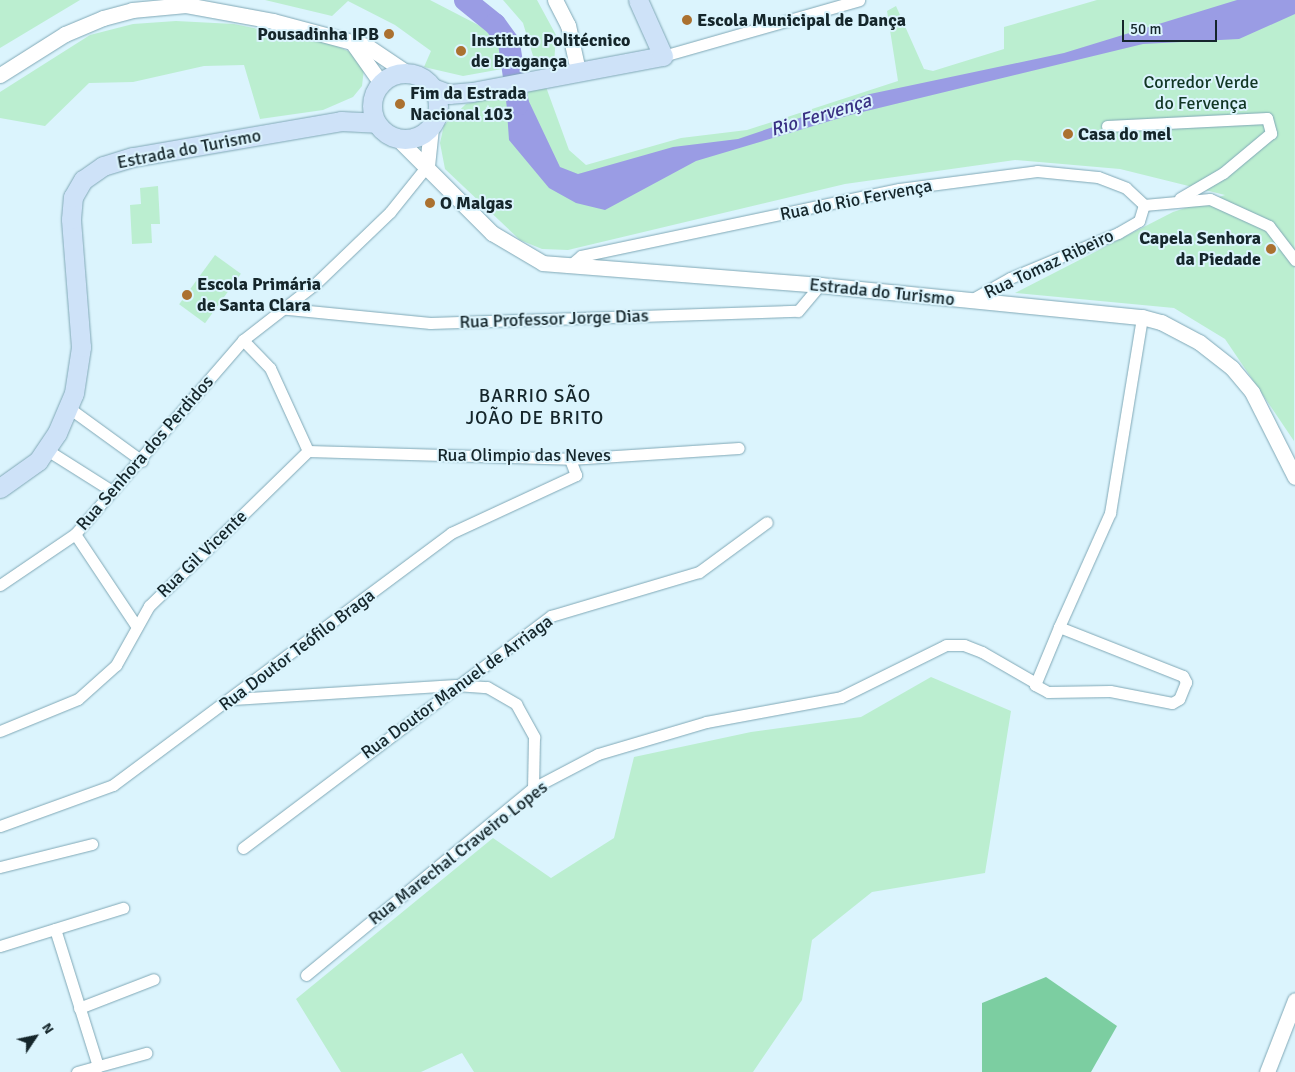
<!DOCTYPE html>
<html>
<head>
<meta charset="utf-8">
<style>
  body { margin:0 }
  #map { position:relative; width:1295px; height:1072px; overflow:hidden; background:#dbf4fd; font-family:Signika,sans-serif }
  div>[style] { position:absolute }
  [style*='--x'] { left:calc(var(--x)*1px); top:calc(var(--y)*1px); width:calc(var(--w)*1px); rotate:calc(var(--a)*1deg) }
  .green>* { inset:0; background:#bbeed0; transform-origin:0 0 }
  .forest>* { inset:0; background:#7ccea1 }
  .water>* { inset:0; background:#9a9ce4 }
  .river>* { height:22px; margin:-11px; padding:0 11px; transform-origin:11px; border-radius:11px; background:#9a9ce4 }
  .roads { filter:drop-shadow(0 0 1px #80a8b6) drop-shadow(0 0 1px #80a8b6) }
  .minor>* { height:11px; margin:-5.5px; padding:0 5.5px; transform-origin:5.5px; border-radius:5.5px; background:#fff }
  .tertiary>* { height:15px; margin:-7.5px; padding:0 7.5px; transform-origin:7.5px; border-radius:7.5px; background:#fff }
  .primary>* { height:19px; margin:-9.5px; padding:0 9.5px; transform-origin:9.5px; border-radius:9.5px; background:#cee2f8 }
  .primary>.ring { margin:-9.5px; padding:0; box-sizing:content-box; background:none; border:19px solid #cee2f8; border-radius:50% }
  .dots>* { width:14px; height:14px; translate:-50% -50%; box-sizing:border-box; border:2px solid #dbf4fd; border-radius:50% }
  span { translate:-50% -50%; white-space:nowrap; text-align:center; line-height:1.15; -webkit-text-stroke:4px #dbf4fd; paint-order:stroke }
  .poi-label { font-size:18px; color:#15262b; font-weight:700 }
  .left { translate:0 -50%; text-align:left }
  .right { translate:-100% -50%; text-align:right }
  .park-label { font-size:18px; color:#113624 }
  .street-label { font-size:18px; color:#15262b }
  .water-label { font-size:19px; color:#393083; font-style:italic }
  .neighbourhood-label { font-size:19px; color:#15262b; letter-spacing:1px }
  .north { position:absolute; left:10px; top:1012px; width:50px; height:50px; -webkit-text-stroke:4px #dbf4fd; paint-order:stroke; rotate:56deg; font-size:14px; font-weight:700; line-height:20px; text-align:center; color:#15262b }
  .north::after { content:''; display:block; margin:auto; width:18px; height:22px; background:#15262b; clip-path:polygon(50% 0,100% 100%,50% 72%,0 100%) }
  .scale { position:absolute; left:1122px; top:20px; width:95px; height:22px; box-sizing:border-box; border:2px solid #15262b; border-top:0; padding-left:6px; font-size:15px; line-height:18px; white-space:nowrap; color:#15262b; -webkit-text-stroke:4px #dbf4fd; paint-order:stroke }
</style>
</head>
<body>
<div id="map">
  <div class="green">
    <div style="clip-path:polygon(0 0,80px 0,0 48px)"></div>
    <div style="clip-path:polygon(265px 0,430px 0,488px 30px,499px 47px,502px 69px,463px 76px,424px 67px,431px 51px,395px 25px,348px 1px,332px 16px)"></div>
    <div style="clip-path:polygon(503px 0,537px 0,556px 35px,554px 65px,537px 69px,523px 23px)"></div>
    <div style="clip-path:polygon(1097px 0,1295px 0,1294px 441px,1225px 339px,1174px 308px,1015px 293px,1173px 212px,1225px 195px,1120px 169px,1015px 160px,845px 184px,568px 250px,542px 249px,520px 240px,445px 169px,440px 143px,444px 125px,466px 104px,546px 87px,569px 150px,586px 165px,681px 138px,747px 130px,898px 81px,887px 11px,896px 6px,924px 69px,933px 71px,1004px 49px,1004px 27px)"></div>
    <div style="clip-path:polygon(176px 21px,234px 24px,335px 45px,352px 53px,364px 69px,362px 86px,353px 97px,323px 110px,260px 119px,244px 65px,204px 66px,133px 82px,89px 83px,45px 126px,0 118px,0 92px,90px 35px,133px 24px)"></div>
    <div style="clip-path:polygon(158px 186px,160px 224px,151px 224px,152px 243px,132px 244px,130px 205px,141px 204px,140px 188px)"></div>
    <div style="left:215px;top:255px;width:32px;height:61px;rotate:36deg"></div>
    <div style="clip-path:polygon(931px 677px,1011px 711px,985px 873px,872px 892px,812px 940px,802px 1000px,753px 1072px,474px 1072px,462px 1053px,421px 1072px,341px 1072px,296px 999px,493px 838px,551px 878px,614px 838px,634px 757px,751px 732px,861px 717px)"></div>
  </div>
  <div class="forest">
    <div style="clip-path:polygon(1046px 977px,1117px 1026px,1091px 1072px,982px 1072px,982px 1003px)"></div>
  </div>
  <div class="water">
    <div style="clip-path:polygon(1237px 0,1295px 0,1295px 14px,1239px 39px,1143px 44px,850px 115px,696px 161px,605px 210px,576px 203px,549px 188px,509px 140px,506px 97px,524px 91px,560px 167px,578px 174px,673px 147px,738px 139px,870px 94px,1064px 53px)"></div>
  </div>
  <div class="river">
    <div style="--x:465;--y:0;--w:38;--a:39"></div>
    <div style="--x:495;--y:24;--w:24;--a:54"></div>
    <div style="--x:509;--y:43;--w:62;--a:81.6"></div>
  </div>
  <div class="roads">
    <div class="minor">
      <div style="--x:663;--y:56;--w:204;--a:-15.9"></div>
      <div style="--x:1107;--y:126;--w:160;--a:-2.9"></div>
      <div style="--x:1267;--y:118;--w:16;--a:75"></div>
      <div style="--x:1271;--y:133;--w:62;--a:140.2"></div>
      <div style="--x:1223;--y:173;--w:50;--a:149.8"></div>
      <div style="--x:1144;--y:205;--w:66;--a:-5.2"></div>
      <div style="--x:1210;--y:199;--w:65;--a:24.6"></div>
      <div style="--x:1269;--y:226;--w:43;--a:52.6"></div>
      <div style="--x:568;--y:267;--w:17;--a:-40"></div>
      <div style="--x:581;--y:256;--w:325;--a:-11.9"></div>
      <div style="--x:899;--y:189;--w:139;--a:-7.4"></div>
      <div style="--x:1037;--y:171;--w:61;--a:5.6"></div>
      <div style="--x:1098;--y:177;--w:30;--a:21"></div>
      <div style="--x:1126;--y:188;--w:25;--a:43"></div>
      <div style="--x:969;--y:301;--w:47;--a:-29.3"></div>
      <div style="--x:1010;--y:278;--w:117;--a:-22.6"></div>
      <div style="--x:1118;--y:233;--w:24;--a:-30"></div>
      <div style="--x:1139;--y:221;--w:17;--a:-73"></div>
      <div style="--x:278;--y:308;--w:153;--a:5.6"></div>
      <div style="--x:430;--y:323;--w:368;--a:-1.9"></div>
      <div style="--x:798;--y:311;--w:34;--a:-50"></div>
      <div style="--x:69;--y:408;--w:90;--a:36"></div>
      <div style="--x:47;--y:450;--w:77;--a:32.2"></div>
      <div style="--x:308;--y:451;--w:262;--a:1.7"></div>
      <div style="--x:570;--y:459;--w:169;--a:-3.7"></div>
      <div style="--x:75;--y:534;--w:108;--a:56.3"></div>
      <div style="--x:0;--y:585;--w:91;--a:-34.2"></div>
      <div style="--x:75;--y:534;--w:257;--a:-49.1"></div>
      <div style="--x:243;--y:340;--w:91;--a:-37.9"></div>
      <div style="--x:315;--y:284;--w:104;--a:-43.8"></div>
      <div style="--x:390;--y:212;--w:59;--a:-51.2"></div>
      <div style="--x:1059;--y:627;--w:133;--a:21.6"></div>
      <div style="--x:1183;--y:676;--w:7;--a:63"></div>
      <div style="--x:1186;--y:682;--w:18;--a:112"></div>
      <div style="--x:1179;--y:699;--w:8;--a:150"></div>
      <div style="--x:1172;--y:703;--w:63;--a:-169"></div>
      <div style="--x:1110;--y:691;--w:62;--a:179.1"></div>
      <div style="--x:1048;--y:692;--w:15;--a:-152"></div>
      <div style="--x:1035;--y:685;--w:63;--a:-67.5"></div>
      <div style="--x:1059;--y:627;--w:125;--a:-65.9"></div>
      <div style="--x:1110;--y:513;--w:199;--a:-80.7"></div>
      <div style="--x:233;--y:699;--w:223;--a:-3.6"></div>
      <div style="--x:456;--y:685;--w:31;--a:4"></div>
      <div style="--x:487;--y:687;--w:34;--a:30"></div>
      <div style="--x:516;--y:704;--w:38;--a:61"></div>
      <div style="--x:534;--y:737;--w:51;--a:91.1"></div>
      <div style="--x:0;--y:731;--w:84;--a:-22.3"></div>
      <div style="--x:78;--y:699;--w:51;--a:-41.8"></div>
      <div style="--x:116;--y:665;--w:68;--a:-60.8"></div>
      <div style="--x:149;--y:606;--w:222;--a:-44.3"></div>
      <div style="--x:308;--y:451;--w:91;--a:-114.6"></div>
      <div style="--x:270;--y:368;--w:39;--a:-134"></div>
      <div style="--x:0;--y:826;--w:120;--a:-19.9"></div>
      <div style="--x:113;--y:785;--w:422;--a:-36.7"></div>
      <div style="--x:451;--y:533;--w:138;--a:-24.9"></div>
      <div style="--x:576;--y:475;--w:17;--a:-111"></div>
      <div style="--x:243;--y:848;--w:386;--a:-37"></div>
      <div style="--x:551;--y:616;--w:154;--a:-16.6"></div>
      <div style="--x:699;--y:572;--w:84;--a:-36.3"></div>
      <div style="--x:0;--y:867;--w:95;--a:-14"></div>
      <div style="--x:55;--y:929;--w:144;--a:72.6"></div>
      <div style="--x:0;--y:946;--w:129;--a:-17.2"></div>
      <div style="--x:306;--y:975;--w:294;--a:-39.5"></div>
      <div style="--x:533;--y:788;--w:73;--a:-27.6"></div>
      <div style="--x:598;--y:754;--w:113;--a:-16.5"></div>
      <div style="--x:706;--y:722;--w:137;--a:-10.5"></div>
      <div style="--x:841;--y:697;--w:117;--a:-26.3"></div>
      <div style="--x:946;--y:645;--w:18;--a:0"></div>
      <div style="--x:964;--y:645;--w:19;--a:21"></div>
      <div style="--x:982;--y:652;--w:62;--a:29.9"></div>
      <div style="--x:79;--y:1008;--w:80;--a:-21.1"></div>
      <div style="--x:77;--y:1072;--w:72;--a:-15.4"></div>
    </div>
    <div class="tertiary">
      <div style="--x:555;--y:0;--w:28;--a:63"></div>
      <div style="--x:568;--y:25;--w:47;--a:77.7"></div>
      <div style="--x:354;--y:45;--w:47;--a:54.6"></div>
      <div style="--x:0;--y:75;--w:77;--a:-32.2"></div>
      <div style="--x:65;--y:34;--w:41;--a:-22.8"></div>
      <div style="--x:103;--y:18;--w:30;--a:-15"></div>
      <div style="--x:132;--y:10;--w:54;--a:-5.3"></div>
      <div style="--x:186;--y:5;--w:88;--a:10.4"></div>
      <div style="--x:273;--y:21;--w:97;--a:14.9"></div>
      <div style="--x:367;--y:46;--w:48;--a:34"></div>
      <div style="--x:399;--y:140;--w:132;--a:45"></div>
      <div style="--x:492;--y:233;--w:59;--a:30.5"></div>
      <div style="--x:543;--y:263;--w:278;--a:4.5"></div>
      <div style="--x:820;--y:285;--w:324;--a:5.7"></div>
      <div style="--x:1142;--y:317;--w:20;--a:15"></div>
      <div style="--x:1161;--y:322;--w:43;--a:27.8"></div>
      <div style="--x:1199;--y:342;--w:42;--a:38.2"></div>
      <div style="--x:1232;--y:368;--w:31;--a:50"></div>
      <div style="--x:1252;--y:392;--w:95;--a:63.2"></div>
      <div style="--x:427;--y:166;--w:38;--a:-84"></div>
      <div style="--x:1267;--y:1072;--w:77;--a:-68.7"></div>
    </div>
    <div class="primary">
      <div class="ring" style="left:372px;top:73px;width:47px;height:47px"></div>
      <div style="--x:433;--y:88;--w:17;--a:21"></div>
      <div style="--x:449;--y:94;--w:23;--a:-5"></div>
      <div style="--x:472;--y:92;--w:194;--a:-10.7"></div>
      <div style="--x:663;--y:56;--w:61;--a:-114.1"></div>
      <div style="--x:0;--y:488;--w:47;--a:-35.4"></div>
      <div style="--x:38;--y:461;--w:34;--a:-56"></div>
      <div style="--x:57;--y:433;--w:43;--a:-67"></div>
      <div style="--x:74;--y:393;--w:47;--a:-81.3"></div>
      <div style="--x:81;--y:347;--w:128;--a:-94.5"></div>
      <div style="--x:71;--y:219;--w:22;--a:-85"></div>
      <div style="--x:73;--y:197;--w:20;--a:-60"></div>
      <div style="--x:83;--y:180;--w:24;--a:-35"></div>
      <div style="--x:103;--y:166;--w:31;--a:-17"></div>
      <div style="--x:133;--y:157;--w:211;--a:-9.8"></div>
      <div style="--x:341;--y:121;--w:35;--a:3"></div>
    </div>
  </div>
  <div class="dots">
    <div style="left:687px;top:20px;background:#ab7130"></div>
    <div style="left:389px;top:34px;background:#ab7130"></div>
    <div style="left:461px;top:51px;background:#ab7130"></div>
    <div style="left:400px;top:104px;background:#ab7130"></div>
    <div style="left:1068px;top:134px;background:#ab7130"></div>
    <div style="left:430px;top:203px;background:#ab7130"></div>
    <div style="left:1271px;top:249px;background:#ab7130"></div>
    <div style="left:187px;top:295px;background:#ab7130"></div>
  </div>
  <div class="poi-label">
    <span class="left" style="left:697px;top:20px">Escola Municipal de Dança</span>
    <span class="right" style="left:379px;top:34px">Pousadinha IPB</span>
    <span class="left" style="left:471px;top:51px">Instituto Politécnico<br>de Bragança</span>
    <span class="left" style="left:410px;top:104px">Fim da Estrada<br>Nacional 103</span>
    <span class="left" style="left:1078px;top:134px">Casa do mel</span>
    <span class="left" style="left:440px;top:203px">O Malgas</span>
    <span class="right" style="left:1261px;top:249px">Capela Senhora<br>da Piedade</span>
    <span class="left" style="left:197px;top:295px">Escola Primária<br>de Santa Clara</span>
  </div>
  <div class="park-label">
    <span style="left:1201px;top:93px">Corredor Verde<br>do Fervença</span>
  </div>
  <div class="street-label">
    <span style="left:189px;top:149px;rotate:-11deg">Estrada do Turismo</span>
    <span style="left:856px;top:200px;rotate:-11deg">Rua do Rio Fervença</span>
    <span style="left:1049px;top:264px;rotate:-25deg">Rua Tomaz Ribeiro</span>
    <span style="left:882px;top:292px;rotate:6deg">Estrada do Turismo</span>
    <span style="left:554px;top:319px;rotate:-2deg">Rua Professor Jorge Dias</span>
    <span style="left:145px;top:453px;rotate:-49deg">Rua Senhora dos Perdidos</span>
    <span style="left:524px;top:455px">Rua Olimpio das Neves</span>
    <span style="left:202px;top:554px;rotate:-44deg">Rua Gil Vicente</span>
    <span style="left:297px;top:650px;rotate:-37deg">Rua Doutor Teófilo Braga</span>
    <span style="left:457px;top:687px;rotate:-36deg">Rua Doutor Manuel de Arriaga</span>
    <span style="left:458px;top:853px;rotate:-38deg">Rua Marechal Craveiro Lopes</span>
  </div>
  <div class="water-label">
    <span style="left:821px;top:116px;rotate:-17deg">Rio Fervença</span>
  </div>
  <div class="neighbourhood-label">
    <span style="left:535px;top:408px">BARRIO SÃO<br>JOÃO DE BRITO</span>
  </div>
  <div class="north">N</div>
  <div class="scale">50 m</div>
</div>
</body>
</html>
